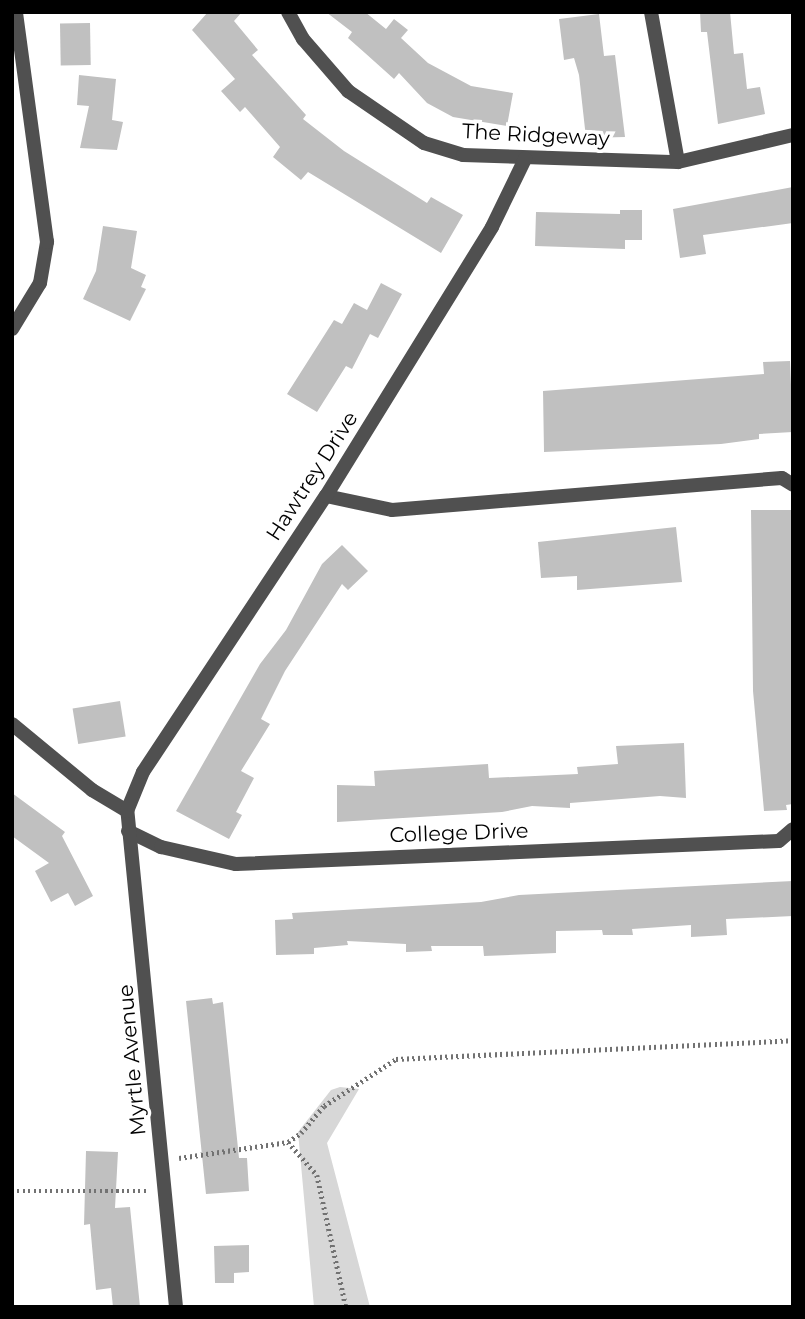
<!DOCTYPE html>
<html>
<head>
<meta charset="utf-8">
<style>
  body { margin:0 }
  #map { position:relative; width:805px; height:1319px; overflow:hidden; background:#fff; font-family:Montserrat,sans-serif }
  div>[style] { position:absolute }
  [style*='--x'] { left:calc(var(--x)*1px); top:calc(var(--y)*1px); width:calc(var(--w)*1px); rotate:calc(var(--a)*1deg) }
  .green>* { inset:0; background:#d7d7d7 }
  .building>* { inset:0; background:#c0c0c0; transform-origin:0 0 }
  .path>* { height:4.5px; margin-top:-2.25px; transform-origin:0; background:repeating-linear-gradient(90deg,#727272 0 2px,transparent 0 5.5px) }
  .street>* { height:14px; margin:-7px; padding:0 7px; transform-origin:7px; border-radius:7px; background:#505050 }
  span { translate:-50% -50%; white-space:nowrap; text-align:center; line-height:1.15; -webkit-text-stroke:7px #fff; paint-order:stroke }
  .street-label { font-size:21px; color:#000 }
  .frame { position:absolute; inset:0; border:14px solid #000; pointer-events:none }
</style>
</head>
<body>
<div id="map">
  <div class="green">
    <div style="clip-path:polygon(340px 1087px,359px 1089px,327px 1143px,370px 1307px,314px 1307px,298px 1132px,331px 1090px)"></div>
  </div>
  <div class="building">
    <div style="clip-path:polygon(208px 12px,242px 12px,234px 21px,258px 50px,252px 55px,306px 115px,303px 119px,344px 151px,427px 203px,431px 197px,463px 215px,441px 253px,308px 172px,301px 180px,273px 157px,280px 147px,245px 107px,240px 112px,221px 91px,235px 79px,192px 30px)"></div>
    <div style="clip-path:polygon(326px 12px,365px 12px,386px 29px,394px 19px,408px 30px,401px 38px,428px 63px,471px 86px,513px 93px,507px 126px,453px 117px,427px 103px,399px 73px,394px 79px,365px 53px,348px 38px,352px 32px)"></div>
    <div style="clip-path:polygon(700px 12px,730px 12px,734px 54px,743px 53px,747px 89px,760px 87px,765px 114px,718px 124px,707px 32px,701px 32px)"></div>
    <div style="clip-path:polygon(599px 14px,604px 56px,615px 55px,625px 137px,586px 138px,579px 75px,574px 58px,564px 60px,559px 19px)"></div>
    <div style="left:90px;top:23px;width:42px;height:30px;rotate:89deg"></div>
    <div style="clip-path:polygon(79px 75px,116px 79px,112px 120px,123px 122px,117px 150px,80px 148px,89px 106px,77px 105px)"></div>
    <div style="clip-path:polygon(793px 187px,793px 223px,703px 235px,706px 254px,680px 258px,673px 209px)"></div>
    <div style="clip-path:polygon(620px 210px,642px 210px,642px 240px,625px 240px,625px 249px,535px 246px,536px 212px,620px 214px)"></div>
    <div style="clip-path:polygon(103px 226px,137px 231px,131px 268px,146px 275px,141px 287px,146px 289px,130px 321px,83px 299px,96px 271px)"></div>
    <div style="clip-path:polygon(381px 283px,402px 294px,378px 338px,370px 334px,352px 369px,346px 366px,317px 412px,287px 394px,334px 320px,342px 324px,354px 303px,367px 310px)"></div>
    <div style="clip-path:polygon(790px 361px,793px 432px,759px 434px,759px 439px,721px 444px,544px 452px,543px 391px,764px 374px,763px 362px)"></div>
    <div style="clip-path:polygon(751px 510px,793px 510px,793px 804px,786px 805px,787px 810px,764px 811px,753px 691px)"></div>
    <div style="clip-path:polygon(676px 527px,682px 582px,577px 590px,577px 576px,541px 578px,538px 542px)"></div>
    <div style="clip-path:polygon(342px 545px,368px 571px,348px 590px,342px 584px,285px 671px,261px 719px,270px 724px,241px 771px,254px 778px,236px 812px,242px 815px,229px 839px,176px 811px,260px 664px,286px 630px,322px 564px)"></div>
    <div style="left:120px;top:701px;width:36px;height:48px;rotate:81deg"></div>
    <div style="clip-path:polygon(684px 743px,686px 798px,660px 796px,570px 803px,570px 808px,532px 806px,502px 812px,337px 822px,337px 785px,375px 786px,374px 771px,488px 764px,489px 778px,578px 774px,577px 767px,618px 764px,616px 746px)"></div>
    <div style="clip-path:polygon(12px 793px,65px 832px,62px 836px,93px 896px,75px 906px,68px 893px,51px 902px,35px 871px,49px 863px,12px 836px)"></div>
    <div style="clip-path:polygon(793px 881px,793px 916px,726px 919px,727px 935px,691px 937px,691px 925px,632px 929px,633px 935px,603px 935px,602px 930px,556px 931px,556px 953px,484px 956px,483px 946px,431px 946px,432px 951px,406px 952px,406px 944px,347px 941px,348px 945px,314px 948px,314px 954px,276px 955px,275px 920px,293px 919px,292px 913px,481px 902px,519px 895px)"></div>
    <div style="clip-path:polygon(212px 998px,213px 1004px,223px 1002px,239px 1158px,247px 1158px,249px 1191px,206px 1194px,186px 1001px)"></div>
    <div style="clip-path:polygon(86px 1151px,118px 1152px,115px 1208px,130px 1207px,140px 1307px,113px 1307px,111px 1288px,96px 1290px,90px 1224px,84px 1225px)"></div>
    <div style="clip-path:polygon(249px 1245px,249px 1272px,234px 1273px,234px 1283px,215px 1283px,214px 1246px)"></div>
  </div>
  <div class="path">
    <div style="--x:288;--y:1142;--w:16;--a:-35"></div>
    <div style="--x:301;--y:1133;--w:35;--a:-50"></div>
    <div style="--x:324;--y:1106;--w:86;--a:-33.1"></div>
    <div style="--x:396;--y:1059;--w:397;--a:-2.7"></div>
    <div style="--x:179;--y:1158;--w:110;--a:-8.4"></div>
    <div style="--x:288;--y:1142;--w:44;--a:48.7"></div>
    <div style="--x:317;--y:1175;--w:135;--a:77.6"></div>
    <div style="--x:12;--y:1191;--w:134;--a:0"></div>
  </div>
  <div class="street">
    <div style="--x:288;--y:12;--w:31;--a:61"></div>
    <div style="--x:303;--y:39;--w:69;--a:49.1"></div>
    <div style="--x:348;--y:91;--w:92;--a:34.4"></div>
    <div style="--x:424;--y:143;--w:41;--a:17.1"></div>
    <div style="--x:463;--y:155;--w:215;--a:1.9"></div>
    <div style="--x:678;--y:162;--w:118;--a:-13.2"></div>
    <div style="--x:651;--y:12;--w:152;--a:79.8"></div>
    <div style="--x:12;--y:329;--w:54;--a:-58.7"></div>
    <div style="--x:40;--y:283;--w:42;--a:-80.3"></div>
    <div style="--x:47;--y:242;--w:232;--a:-97.7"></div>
    <div style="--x:326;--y:496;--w:67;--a:12"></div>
    <div style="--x:392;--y:510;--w:391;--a:-4.7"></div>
    <div style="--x:782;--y:478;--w:13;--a:32"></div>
    <div style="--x:12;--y:724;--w:104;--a:39.5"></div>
    <div style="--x:92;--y:790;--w:41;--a:31"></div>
    <div style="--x:128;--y:831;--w:37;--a:26"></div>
    <div style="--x:161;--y:847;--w:77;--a:12.8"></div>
    <div style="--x:236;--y:864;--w:543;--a:-2.43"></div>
    <div style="--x:779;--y:841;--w:18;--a:-41"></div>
    <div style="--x:176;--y:1307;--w:498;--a:-95.6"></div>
    <div style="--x:127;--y:811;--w:42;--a:-67.7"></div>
    <div style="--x:143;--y:772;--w:331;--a:-56.5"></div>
    <div style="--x:326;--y:496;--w:316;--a:-58.3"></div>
    <div style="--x:492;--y:227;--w:76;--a:-64.1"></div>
  </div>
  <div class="street-label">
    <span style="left:536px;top:135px;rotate:3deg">The Ridgeway</span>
    <span style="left:312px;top:476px;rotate:-57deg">Hawtrey Drive</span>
    <span style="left:459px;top:833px;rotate:-2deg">College Drive</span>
    <span style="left:132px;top:1060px;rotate:-95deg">Myrtle Avenue</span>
  </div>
  <div class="frame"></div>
</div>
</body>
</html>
